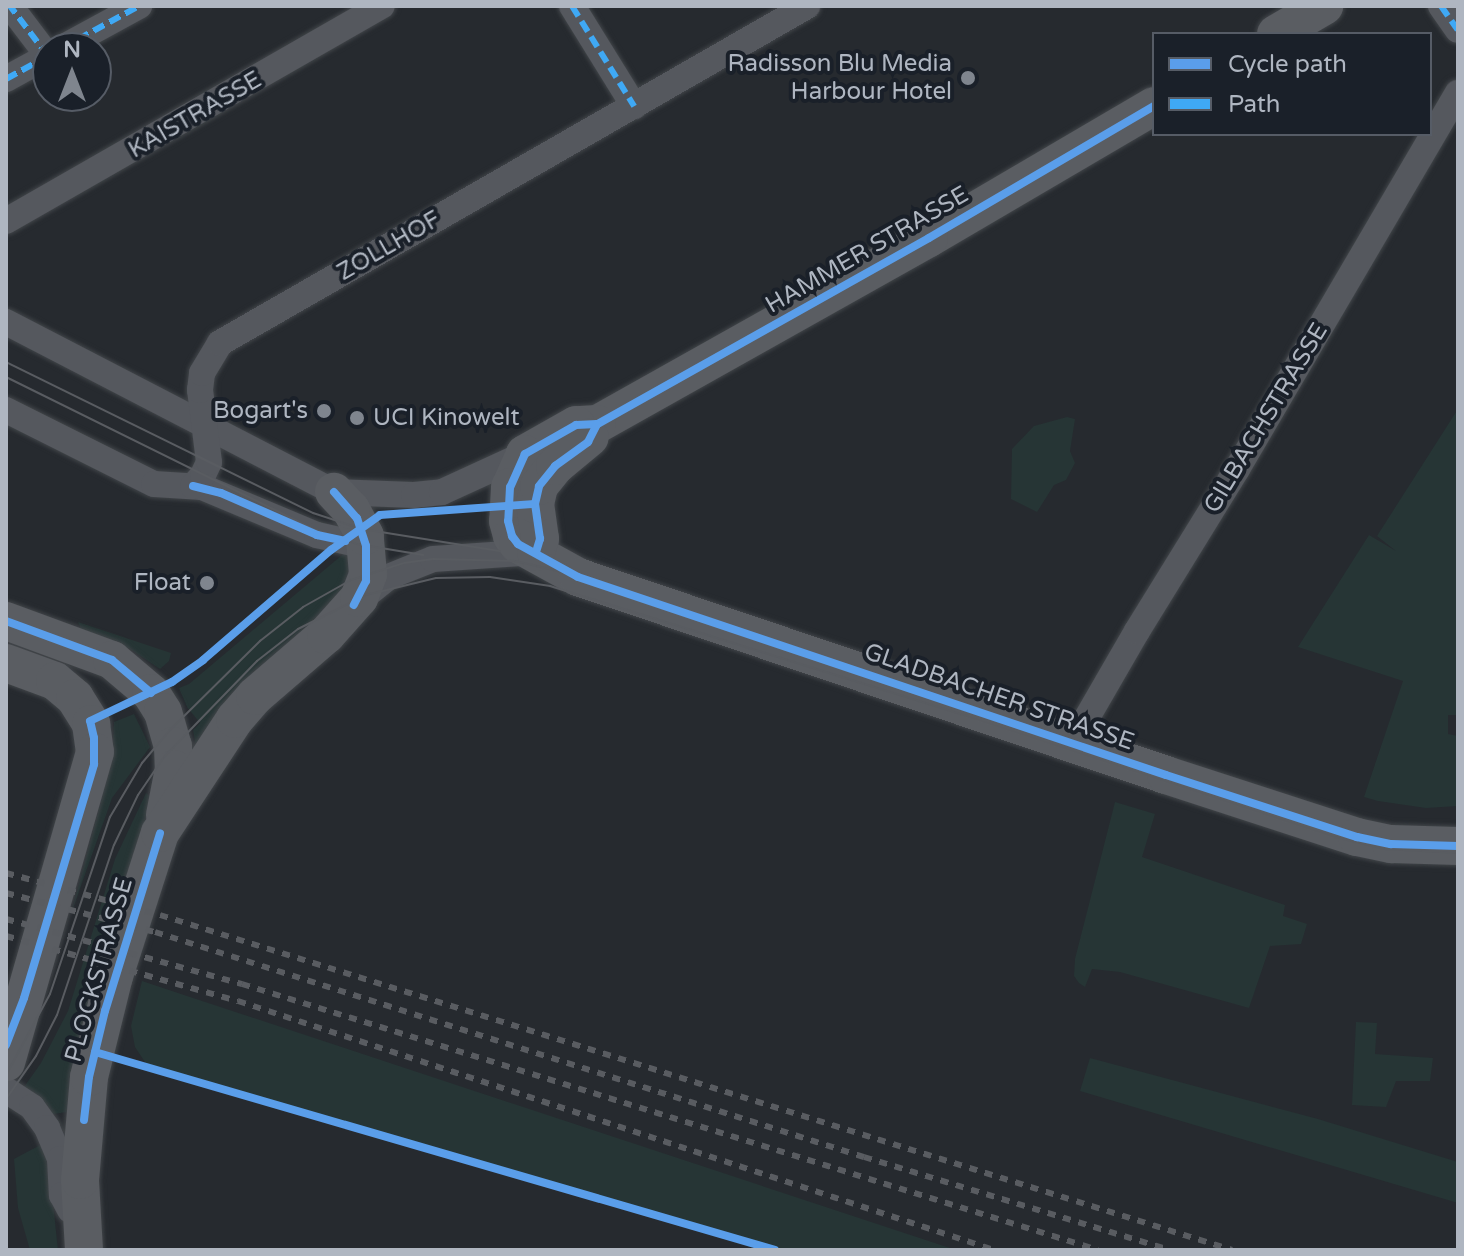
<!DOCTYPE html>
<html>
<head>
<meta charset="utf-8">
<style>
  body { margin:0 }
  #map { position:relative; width:1464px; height:1256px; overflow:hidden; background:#262a2f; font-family:"Varela Round",sans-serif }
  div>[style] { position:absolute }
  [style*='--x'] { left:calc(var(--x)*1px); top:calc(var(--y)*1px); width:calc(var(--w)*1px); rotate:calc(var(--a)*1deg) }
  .green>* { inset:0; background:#263535 }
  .roads { filter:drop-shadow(0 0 2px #414549) drop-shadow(0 0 2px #414549) }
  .street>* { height:26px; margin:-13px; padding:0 13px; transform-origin:13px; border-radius:13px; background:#55585e }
  .secondary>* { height:38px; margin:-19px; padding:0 19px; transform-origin:19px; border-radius:19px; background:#5a5d62 }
  .tram>* { height:2px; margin:-1px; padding:0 1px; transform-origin:1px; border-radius:1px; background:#595c61 }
  .rail>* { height:6px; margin-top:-3px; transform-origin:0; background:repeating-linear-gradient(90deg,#595c61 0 8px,transparent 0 16px) }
  .quiet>* { height:6px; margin-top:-3px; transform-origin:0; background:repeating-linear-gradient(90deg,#3fa9f5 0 12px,transparent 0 18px) }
  .cycleway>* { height:8px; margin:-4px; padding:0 4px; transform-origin:4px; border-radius:4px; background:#5a9eea }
  .dots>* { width:22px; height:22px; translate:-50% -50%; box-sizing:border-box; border:4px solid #1a2029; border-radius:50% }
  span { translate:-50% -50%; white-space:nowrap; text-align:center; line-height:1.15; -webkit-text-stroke:8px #1a2029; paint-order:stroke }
  .poi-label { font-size:24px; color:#afb6c1 }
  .right { translate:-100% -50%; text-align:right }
  .left { translate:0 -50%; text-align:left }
  .street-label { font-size:24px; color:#afb6c1 }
  .frame { position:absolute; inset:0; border:8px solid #afb6c1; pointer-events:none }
  .legend { position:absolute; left:1152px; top:32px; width:280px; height:104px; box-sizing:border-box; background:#1a2029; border:2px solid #565c66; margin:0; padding:10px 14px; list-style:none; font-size:24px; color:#afb6c1 }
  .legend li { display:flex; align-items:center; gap:16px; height:40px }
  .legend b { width:40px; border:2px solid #565c66 }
  .north { position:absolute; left:32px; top:32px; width:80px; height:80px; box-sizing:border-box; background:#1a2029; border:2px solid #565c66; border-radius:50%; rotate:0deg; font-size:22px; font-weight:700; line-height:32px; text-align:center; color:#afb6c1 }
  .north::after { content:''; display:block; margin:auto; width:28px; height:36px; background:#7f858e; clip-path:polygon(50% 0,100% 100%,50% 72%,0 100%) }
</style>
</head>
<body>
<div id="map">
  <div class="green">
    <div style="clip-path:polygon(1458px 409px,1458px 715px,1448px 715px,1448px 734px,1458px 736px,1458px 806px,1426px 808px,1378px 801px,1364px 797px,1403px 681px,1298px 647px,1369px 535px,1396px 551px,1377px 536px)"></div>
    <div style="clip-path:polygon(1067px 417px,1075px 419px,1070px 451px,1075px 463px,1066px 480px,1054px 485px,1037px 512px,1011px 499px,1012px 449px,1034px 426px)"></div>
    <div style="clip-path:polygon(348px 550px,353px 586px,196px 747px,193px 730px,200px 723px,187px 707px,179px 688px,189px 684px)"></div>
    <div style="clip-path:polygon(78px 622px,171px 653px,169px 661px,160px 669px,130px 649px,82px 631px)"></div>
    <div style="clip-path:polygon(134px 714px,150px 747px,112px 798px,71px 914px,112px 760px,114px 722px)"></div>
    <div style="clip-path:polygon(146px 793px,151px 797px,148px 812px,97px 979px,68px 1112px,53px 1114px,24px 1087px,41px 1063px,68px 1011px,115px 859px)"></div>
    <div style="clip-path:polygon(1115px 802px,1155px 814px,1142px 857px,1285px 905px,1283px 916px,1307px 924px,1301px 944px,1270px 946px,1249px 1008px,1120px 972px,1092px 969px,1085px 987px,1079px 983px,1074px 976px,1075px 959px)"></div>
    <div style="clip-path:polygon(142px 981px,184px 995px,956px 1250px,775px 1250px,147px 1065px,135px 1047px,131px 1026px)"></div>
    <div style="clip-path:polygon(1356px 1022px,1377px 1023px,1375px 1054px,1433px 1058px,1430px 1081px,1396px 1081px,1386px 1107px,1352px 1105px)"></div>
    <div style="clip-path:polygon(1090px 1058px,1318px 1119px,1458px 1162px,1458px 1203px,1080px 1091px)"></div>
    <div style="clip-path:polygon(42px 1144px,50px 1174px,58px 1250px,30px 1250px,18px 1208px,14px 1159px)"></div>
  </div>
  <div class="roads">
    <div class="street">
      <div style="--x:572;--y:6;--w:118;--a:58.2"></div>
      <div style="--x:1441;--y:6;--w:29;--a:55"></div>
      <div style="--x:62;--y:48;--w:88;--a:-28.6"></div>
      <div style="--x:6;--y:79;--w:48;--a:-28.7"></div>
      <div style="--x:48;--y:56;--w:63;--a:-127.2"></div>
      <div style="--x:6;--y:221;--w:433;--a:-29.8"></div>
      <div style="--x:6;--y:322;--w:369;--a:27.4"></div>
      <div style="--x:334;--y:492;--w:80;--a:2.1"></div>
      <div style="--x:414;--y:495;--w:28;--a:-6"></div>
      <div style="--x:442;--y:492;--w:91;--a:-24.6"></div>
      <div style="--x:6;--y:410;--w:165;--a:26.6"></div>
      <div style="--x:154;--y:484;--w:48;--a:3.6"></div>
      <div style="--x:202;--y:487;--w:125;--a:22.7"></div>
      <div style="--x:317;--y:535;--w:50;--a:12.7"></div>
      <div style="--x:193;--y:486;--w:15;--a:-48"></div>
      <div style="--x:203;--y:475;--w:14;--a:-65"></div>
      <div style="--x:209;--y:462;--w:73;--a:-97.1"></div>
      <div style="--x:200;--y:390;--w:17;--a:-83"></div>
      <div style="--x:202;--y:373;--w:35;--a:-59"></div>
      <div style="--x:220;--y:343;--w:677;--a:-29.86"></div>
      <div style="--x:360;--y:600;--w:36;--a:-39"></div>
      <div style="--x:388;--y:577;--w:48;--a:-21.8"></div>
      <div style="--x:433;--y:559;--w:103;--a:-3.9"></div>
      <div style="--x:1076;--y:745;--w:26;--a:-69"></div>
      <div style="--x:1085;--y:721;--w:104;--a:-60"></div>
      <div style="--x:1137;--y:631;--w:190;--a:-58.3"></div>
      <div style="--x:1237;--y:469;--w:436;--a:-59.6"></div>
      <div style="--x:6;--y:1090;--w:31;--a:33"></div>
      <div style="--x:32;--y:1107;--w:26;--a:54"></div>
      <div style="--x:47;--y:1128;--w:34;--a:67"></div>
      <div style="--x:60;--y:1159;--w:36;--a:87"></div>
      <div style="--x:62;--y:1195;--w:17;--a:62"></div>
    </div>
    <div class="secondary">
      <div style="--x:1276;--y:34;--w:56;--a:-30.3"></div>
      <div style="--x:1154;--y:106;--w:261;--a:149.6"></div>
      <div style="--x:929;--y:238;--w:381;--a:150.7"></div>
      <div style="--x:597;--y:424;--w:21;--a:177"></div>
      <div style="--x:576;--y:425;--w:59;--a:150.4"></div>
      <div style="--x:525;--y:454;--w:36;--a:114"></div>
      <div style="--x:510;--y:487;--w:34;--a:93"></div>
      <div style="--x:508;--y:521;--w:16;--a:75"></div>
      <div style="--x:512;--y:536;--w:10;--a:53"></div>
      <div style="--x:518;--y:544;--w:68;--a:28.8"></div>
      <div style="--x:578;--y:577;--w:620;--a:18.61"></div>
      <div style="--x:1166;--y:775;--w:201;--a:18"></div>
      <div style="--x:1357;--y:837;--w:35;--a:12"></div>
      <div style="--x:1391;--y:844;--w:67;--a:1.7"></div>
      <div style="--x:536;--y:552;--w:14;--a:-73"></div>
      <div style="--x:540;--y:539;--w:35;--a:-98"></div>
      <div style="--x:535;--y:504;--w:18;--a:-77"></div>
      <div style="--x:539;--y:486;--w:26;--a:-51"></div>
      <div style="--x:555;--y:466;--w:45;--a:-39.6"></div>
      <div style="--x:6;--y:621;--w:113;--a:20.2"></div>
      <div style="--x:112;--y:660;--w:51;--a:40.2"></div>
      <div style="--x:151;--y:693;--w:22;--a:58"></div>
      <div style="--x:163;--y:712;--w:35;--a:74"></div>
      <div style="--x:173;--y:746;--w:23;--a:88"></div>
      <div style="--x:174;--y:769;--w:47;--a:101.1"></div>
      <div style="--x:6;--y:663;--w:52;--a:20.2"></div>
      <div style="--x:55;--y:681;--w:26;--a:40"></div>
      <div style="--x:75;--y:698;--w:31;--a:58"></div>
      <div style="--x:91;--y:724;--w:28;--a:82"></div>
      <div style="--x:95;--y:752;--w:323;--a:106"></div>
      <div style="--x:84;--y:1250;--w:70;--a:-93.3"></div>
      <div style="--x:80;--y:1180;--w:103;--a:-85"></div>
      <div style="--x:89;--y:1077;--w:104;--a:-76.1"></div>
      <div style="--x:114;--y:976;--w:150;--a:-72.2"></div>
      <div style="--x:160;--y:833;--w:136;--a:-56.7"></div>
      <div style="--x:235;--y:719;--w:30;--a:-49"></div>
      <div style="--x:255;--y:696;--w:94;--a:-40.7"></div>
      <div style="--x:326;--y:635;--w:50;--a:-48.3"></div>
      <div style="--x:359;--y:598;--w:26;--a:-69"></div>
      <div style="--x:368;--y:574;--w:38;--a:-95"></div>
      <div style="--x:365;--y:536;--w:30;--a:-118"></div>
      <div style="--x:351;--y:510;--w:25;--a:-133"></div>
    </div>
  </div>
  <div class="tram">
    <div style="--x:6;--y:362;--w:342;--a:26.2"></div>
    <div style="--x:313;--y:513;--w:52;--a:18.1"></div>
    <div style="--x:362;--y:529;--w:139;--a:9.1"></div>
    <div style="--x:6;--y:377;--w:346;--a:26.3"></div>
    <div style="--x:316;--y:530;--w:43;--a:18.9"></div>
    <div style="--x:357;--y:544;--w:67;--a:9.5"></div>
    <div style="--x:6;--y:1075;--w:92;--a:-61.5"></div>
    <div style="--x:50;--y:994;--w:187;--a:-71.3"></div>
    <div style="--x:110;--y:817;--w:63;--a:-59.3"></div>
    <div style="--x:142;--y:763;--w:43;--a:-49.7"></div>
    <div style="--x:170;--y:730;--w:127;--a:-44.7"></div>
    <div style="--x:260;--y:641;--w:55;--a:-38.3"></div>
    <div style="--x:303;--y:607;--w:55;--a:-29.4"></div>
    <div style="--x:351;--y:580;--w:56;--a:-17.8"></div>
    <div style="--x:404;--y:563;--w:29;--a:-8"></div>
    <div style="--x:433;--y:559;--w:82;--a:1.4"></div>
    <div style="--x:515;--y:561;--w:62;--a:13.1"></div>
    <div style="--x:575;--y:575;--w:393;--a:18.3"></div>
    <div style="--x:6;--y:1099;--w:52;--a:-55.1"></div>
    <div style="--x:36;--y:1056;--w:46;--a:-62.9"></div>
    <div style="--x:57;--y:1015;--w:179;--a:-71.5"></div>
    <div style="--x:114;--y:845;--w:55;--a:-64.4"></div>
    <div style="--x:138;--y:795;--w:46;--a:-55.6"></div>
    <div style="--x:164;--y:757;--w:134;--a:-45.9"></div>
    <div style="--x:257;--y:661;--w:52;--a:-38"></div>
    <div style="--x:298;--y:629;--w:76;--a:-26.6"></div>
    <div style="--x:366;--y:595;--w:72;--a:-13.7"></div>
    <div style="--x:436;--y:578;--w:54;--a:-1.1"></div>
    <div style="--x:490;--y:577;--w:61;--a:8.5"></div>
    <div style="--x:550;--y:586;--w:437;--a:17.3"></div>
    <div style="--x:967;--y:716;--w:387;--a:18.2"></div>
    <div style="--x:1335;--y:837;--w:51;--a:13.5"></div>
    <div style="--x:1385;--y:849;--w:73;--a:3.1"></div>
  </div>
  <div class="rail">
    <div style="--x:6;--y:873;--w:160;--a:15.3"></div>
    <div style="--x:160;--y:915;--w:1123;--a:17.35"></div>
    <div style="--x:6;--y:893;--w:154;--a:14.7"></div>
    <div style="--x:155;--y:932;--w:744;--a:17.61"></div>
    <div style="--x:864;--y:1157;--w:320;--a:16.9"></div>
    <div style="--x:6;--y:919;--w:245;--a:15.4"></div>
    <div style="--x:242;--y:984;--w:896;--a:17.26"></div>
    <div style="--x:6;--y:936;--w:241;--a:15.7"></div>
    <div style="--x:238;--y:1001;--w:796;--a:18.23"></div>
  </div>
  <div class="quiet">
    <div style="--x:572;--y:6;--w:118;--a:58.2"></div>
    <div style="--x:1441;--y:6;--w:29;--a:55"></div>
    <div style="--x:62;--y:48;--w:88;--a:-28.6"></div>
    <div style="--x:6;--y:79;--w:48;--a:-28.7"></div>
    <div style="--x:48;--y:56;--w:63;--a:-127.2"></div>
  </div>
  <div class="cycleway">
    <div style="--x:1154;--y:106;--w:261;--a:149.6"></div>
    <div style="--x:929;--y:238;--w:381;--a:150.7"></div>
    <div style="--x:597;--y:424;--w:21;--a:177"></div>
    <div style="--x:576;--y:425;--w:59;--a:150.4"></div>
    <div style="--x:525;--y:454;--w:36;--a:114"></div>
    <div style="--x:510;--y:487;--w:34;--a:93"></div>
    <div style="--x:508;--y:521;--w:16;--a:75"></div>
    <div style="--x:512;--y:536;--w:10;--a:53"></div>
    <div style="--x:518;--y:544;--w:68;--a:28.8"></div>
    <div style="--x:578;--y:577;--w:620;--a:18.61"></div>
    <div style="--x:1166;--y:775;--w:201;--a:18"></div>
    <div style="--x:1357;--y:837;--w:35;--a:12"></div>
    <div style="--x:1391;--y:844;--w:67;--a:1.7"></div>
    <div style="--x:193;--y:486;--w:29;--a:14"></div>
    <div style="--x:221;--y:493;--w:105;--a:23.6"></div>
    <div style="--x:317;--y:535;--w:29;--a:12"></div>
    <div style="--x:334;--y:492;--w:35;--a:49"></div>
    <div style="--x:357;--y:518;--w:29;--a:72"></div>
    <div style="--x:366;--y:546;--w:35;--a:90"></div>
    <div style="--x:366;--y:581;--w:27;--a:117"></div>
    <div style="--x:536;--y:552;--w:14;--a:-73"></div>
    <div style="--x:540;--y:539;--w:35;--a:-98"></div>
    <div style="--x:535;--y:504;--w:18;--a:-77"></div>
    <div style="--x:539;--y:486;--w:26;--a:-51"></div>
    <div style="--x:555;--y:466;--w:41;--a:-36"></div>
    <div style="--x:588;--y:442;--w:20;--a:-63"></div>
    <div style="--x:6;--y:621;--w:113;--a:20.2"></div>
    <div style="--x:112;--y:660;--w:51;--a:40.2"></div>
    <div style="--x:6;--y:1045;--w:50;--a:-69"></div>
    <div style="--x:24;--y:998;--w:244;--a:-73.3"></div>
    <div style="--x:94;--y:764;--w:26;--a:-90"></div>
    <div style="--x:94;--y:738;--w:17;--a:-103"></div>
    <div style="--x:90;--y:721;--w:91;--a:-25.4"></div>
    <div style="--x:172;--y:682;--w:38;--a:-35"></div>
    <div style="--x:203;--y:660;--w:169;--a:-40.7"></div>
    <div style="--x:331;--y:550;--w:60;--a:-35.5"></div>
    <div style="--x:380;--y:515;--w:155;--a:-4.1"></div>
    <div style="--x:95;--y:1052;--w:708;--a:16.23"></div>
    <div style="--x:84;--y:1120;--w:43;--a:-83.4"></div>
    <div style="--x:89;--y:1077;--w:68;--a:-76.4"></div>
    <div style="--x:105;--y:1011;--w:186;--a:-72.8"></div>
  </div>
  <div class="dots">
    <div style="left:968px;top:78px;background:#7f858e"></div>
    <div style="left:324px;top:411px;background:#7f858e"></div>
    <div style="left:357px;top:418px;background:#7f858e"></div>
    <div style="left:207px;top:583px;background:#7f858e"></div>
  </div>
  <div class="poi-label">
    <span class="right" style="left:952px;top:78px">Radisson Blu Media<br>Harbour Hotel</span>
    <span class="right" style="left:308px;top:411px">Bogart's</span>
    <span class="left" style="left:373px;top:418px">UCI Kinowelt</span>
    <span class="right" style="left:191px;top:583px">Float</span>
  </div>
  <div class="street-label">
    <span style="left:195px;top:115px;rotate:-30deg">KAISTRASSE</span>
    <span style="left:389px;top:246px;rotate:-30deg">ZOLLHOF</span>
    <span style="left:867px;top:250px;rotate:-30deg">HAMMER STRASSE</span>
    <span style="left:1266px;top:418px;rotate:-59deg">GILBACHSTRASSE</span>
    <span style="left:999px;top:697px;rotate:19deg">GLADBACHER STRASSE</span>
    <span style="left:99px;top:970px;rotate:-74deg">PLOCKSTRASSE</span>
  </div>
  <div class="frame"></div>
  <ul class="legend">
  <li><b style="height:10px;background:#5a9eea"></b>Cycle path</li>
  <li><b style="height:10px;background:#3fa9f5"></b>Path</li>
  </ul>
  <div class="north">N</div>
</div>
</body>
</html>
